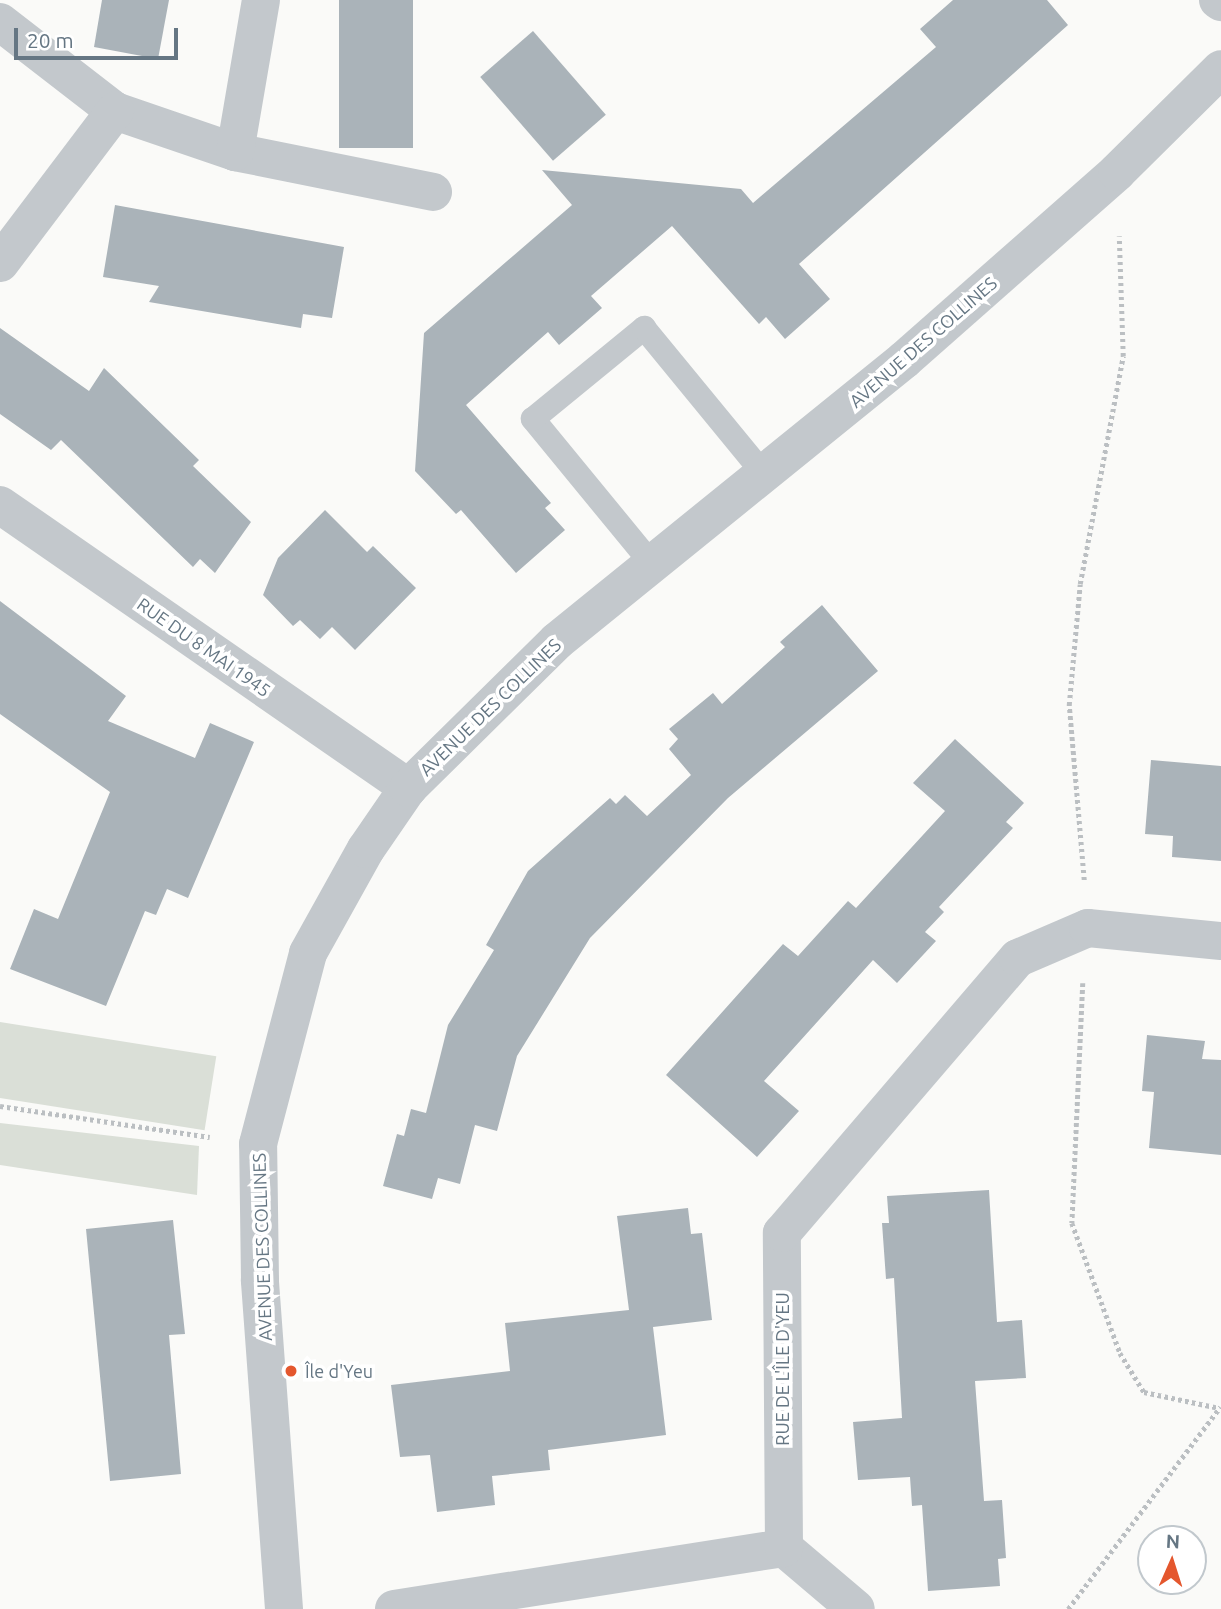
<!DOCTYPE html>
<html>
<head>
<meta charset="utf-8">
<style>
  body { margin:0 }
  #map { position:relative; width:1221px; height:1609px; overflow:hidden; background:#fafaf8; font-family:Ubuntu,sans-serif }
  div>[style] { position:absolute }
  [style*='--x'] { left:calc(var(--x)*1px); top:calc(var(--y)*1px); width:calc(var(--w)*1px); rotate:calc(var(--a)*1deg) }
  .green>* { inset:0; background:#dadfd7; transform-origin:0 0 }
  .building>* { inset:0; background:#aab3b9; transform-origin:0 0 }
  .path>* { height:4.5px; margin-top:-2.25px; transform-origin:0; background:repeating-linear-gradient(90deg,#bbbfc2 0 3.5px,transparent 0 7px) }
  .service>* { height:24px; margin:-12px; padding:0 12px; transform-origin:12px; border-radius:12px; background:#c3c8cc }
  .minor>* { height:38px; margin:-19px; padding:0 19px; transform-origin:19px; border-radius:19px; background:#c3c8cc }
  .dots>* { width:19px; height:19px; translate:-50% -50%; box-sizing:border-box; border:4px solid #fff; border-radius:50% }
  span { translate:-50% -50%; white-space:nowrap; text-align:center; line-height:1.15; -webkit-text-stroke:7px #fff; paint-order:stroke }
  .street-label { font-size:18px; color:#657683 }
  .poi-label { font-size:18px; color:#657683 }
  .left { translate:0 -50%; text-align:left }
  .north { position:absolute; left:1137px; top:1525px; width:70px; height:70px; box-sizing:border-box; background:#fff; border:2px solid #c1c8cd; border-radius:50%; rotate:3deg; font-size:19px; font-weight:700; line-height:28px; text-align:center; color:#657683 }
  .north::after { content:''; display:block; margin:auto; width:24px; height:32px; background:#e4572e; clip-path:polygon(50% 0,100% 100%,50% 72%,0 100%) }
  .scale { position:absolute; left:14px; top:28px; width:164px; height:32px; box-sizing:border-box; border:4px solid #657683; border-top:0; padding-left:9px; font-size:21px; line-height:24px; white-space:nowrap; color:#657683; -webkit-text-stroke:5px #fff; paint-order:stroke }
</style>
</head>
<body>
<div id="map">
  <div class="green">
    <div style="left:0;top:1022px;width:219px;height:75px;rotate:9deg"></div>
    <div style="clip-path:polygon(0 1123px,199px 1146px,197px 1195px,0 1165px)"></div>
  </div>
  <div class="building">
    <div style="clip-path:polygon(102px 0,169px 0,158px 59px,94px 47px)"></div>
    <div style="left:339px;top:0;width:74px;height:148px"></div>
    <div style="clip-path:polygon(953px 0,1047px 0,1068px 25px,799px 264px,830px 299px,785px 339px,766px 317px,759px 324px,672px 226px,591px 296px,602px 308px,580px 327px,559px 345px,548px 332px,466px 405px,551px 503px,545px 508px,565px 530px,516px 573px,461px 510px,456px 514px,415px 471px,424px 333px,572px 205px,542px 170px,741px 189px,753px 203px,936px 47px,920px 29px)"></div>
    <div style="left:533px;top:31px;width:111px;height:70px;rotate:49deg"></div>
    <div style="clip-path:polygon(115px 205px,344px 247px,332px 318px,303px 314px,301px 328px,149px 302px,159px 286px,103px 277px)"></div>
    <div style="clip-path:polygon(0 328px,89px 391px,104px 368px,199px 460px,193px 466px,251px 522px,215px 573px,200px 559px,193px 567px,61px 440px,51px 450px,0 414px)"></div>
    <div style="clip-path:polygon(325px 510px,367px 552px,373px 546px,416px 588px,355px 650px,332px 627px,320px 639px,300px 620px,293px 626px,263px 595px,278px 558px)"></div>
    <div style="clip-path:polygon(0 601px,126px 696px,108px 721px,195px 758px,210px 723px,254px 742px,188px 898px,167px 889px,156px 915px,145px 911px,106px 1006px,10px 969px,34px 909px,58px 919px,110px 792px,0 714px)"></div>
    <div style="clip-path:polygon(822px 605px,878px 671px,728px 798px,590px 938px,517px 1056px,497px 1131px,475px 1125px,460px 1184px,438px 1178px,432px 1199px,383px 1186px,397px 1134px,404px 1136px,411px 1109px,426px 1113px,448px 1025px,494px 950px,486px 945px,528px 871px,610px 798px,616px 804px,625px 795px,647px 816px,691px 775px,669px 749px,678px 739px,669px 729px,713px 693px,722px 704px,785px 647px,780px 642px)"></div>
    <div style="clip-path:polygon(955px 739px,1024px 803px,1006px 822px,1013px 828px,939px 907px,944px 912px,925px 932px,936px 941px,897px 983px,873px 960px,764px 1081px,799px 1111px,757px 1157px,666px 1075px,783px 944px,798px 956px,848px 901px,856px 908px,945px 811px,913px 783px)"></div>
    <div style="clip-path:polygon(1151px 760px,1221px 766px,1221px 861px,1172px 857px,1173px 836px,1145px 834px)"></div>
    <div style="clip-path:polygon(1147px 1035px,1205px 1041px,1202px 1059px,1221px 1060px,1221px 1155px,1149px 1148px,1154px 1092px,1142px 1091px)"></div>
    <div style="clip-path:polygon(989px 1190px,997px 1322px,1022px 1320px,1026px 1378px,975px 1381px,984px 1501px,1002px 1500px,1006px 1558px,998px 1559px,1000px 1586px,928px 1591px,922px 1505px,912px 1506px,910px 1477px,858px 1480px,853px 1422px,902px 1418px,894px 1278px,886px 1279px,882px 1223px,889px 1223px,887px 1196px)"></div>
    <div style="clip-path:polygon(688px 1208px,691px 1234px,702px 1233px,712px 1320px,653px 1327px,666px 1435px,548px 1450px,550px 1470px,492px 1476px,495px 1505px,437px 1512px,430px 1455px,400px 1457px,391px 1385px,510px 1371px,505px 1323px,629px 1310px,617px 1216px)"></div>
    <div style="clip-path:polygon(173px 1220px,185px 1334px,169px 1335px,181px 1474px,110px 1481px,86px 1229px)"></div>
  </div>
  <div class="path">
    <div style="--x:1084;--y:880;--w:176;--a:-94.9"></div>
    <div style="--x:1069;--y:705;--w:121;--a:-84.8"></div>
    <div style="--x:1080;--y:584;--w:232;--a:-79.3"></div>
    <div style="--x:1123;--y:356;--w:120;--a:-91.9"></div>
    <div style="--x:1083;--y:983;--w:240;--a:92.6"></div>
    <div style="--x:1072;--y:1223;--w:139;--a:69.7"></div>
    <div style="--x:1120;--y:1353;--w:46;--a:58.4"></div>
    <div style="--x:1144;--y:1392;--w:77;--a:12"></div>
    <div style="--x:0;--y:1106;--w:212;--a:8.4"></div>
    <div style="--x:1068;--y:1609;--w:253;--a:-53"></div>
  </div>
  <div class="service">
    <div style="--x:652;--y:564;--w:188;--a:-129.4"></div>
    <div style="--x:533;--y:419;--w:144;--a:-39.3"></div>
    <div style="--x:644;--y:328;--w:189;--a:50.6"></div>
  </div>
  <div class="minor">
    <div style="--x:1218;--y:0;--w:4;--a:34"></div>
    <div style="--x:0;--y:22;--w:145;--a:37.7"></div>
    <div style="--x:115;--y:111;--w:127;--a:18.9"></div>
    <div style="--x:235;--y:152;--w:202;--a:11.4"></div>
    <div style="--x:235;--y:152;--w:154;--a:-80.3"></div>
    <div style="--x:0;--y:263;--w:191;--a:-52.9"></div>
    <div style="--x:0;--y:505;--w:497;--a:34.7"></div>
    <div style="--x:784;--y:1548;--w:94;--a:40.3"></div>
    <div style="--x:284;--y:1609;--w:330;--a:-94.2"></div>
    <div style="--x:260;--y:1280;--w:136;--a:-90.8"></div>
    <div style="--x:258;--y:1144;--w:197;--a:-75.3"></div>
    <div style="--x:308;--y:953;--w:119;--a:-60.9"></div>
    <div style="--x:366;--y:849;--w:74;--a:-55.5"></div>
    <div style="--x:408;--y:788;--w:209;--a:-44.6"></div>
    <div style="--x:557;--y:641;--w:447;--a:-39"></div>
    <div style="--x:904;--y:360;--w:284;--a:-41.4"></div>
    <div style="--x:1117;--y:172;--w:146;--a:-44.7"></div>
    <div style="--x:394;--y:1609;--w:395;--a:-8.9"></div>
    <div style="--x:784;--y:1548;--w:315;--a:-90.4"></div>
    <div style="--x:782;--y:1233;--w:362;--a:-49.4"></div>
    <div style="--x:1018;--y:958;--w:76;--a:-23.2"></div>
    <div style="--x:1088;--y:928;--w:134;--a:5.6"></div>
  </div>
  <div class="dots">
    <div style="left:291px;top:1371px;background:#e4572e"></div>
  </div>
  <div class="street-label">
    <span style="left:923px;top:342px;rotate:-41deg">AVENUE DES COLLINES</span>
    <span style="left:204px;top:647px;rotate:35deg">RUE DU 8 MAI 1945</span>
    <span style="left:490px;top:707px;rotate:-44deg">AVENUE DES COLLINES</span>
    <span style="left:262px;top:1247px;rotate:-92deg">AVENUE DES COLLINES</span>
    <span style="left:782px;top:1369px;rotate:-90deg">RUE DE L'ÎLE D'YEU</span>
  </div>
  <div class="poi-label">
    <span class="left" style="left:305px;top:1371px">Île d'Yeu</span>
  </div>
  <div class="north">N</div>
  <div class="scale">20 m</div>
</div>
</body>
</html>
